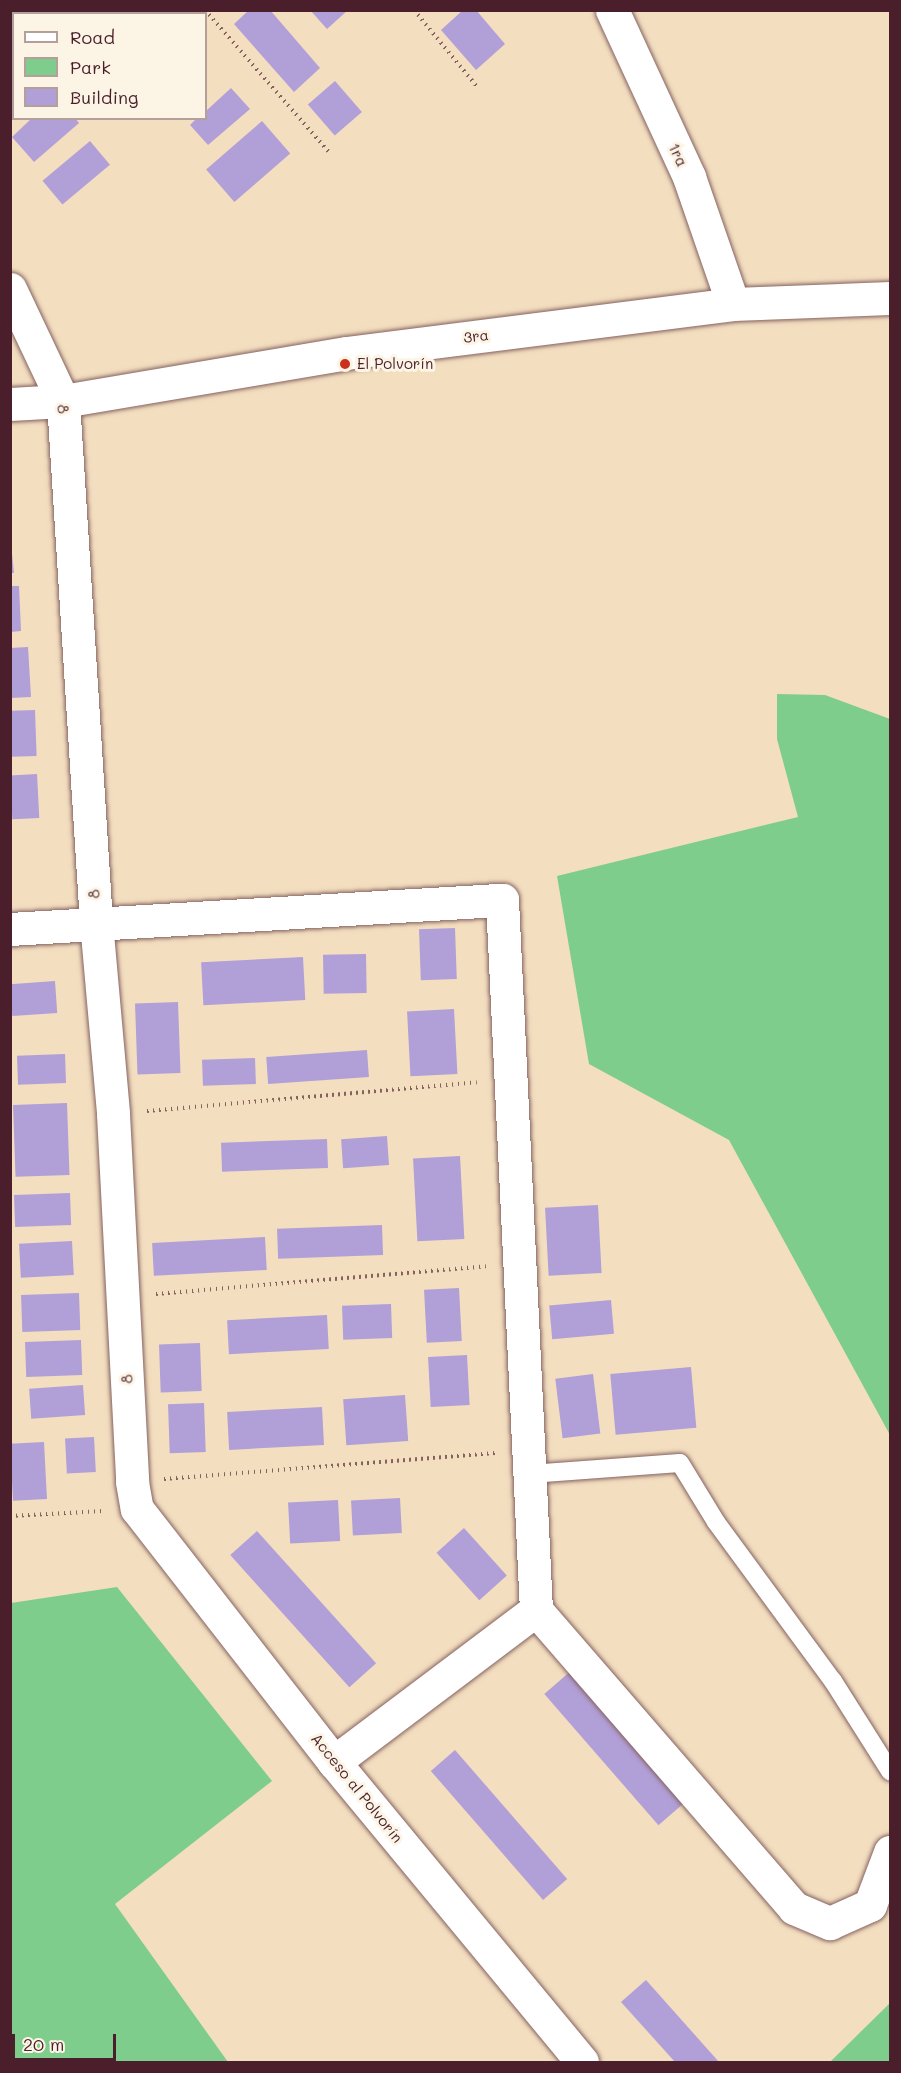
<!DOCTYPE html>
<html>
<head>
<meta charset="utf-8">
<style>
  body { margin:0 }
  #map { position:relative; width:901px; height:2073px; overflow:hidden; background:#f3dec0; font-family:Mali,sans-serif }
  div>[style] { position:absolute }
  [style*='--x'] { left:calc(var(--x)*1px); top:calc(var(--y)*1px); width:calc(var(--w)*1px); rotate:calc(var(--a)*1deg) }
  .green>* { inset:0; background:#7fcd8d }
  .building>* { inset:0; background:#b19fd7; transform-origin:0 0 }
  .path>* { height:4px; margin-top:-2px; transform-origin:0; background:repeating-linear-gradient(90deg,#85625f 0 1.5px,transparent 0 6px) }
  .roads { filter:drop-shadow(0 0 2px #85625f) drop-shadow(0 0 2px #85625f) }
  .service>* { height:18px; margin:-9px; padding:0 9px; transform-origin:9px; border-radius:9px; background:#fff }
  .minor>* { height:33px; margin:-16.5px; padding:0 16.5px; transform-origin:16.5px; border-radius:16.5px; background:#fff }
  .dots>* { width:16px; height:16px; translate:-50% -50%; box-sizing:border-box; border:3px solid #fcf5e5; border-radius:50% }
  span { translate:-50% -50%; white-space:nowrap; text-align:center; line-height:1.15; -webkit-text-stroke:6px #fcf5e5; paint-order:stroke }
  .street-label { font-size:15px; color:#4a1f2b }
  .poi-label { font-size:15px; color:#4a1f2b }
  .left { translate:0 -50%; text-align:left }
  .frame { position:absolute; inset:0; border:12px solid #4a1f2b; pointer-events:none }
  .legend { position:absolute; left:12px; top:12px; width:195px; height:108px; box-sizing:border-box; background:#fcf5e5; border:2px solid #b59f9b; margin:0; padding:8px 10px; list-style:none; font-size:18px; color:#4a1f2b }
  .legend li { display:flex; align-items:center; gap:12px; height:30px }
  .legend b { width:30px; border:2px solid #b59f9b }
  .scale { position:absolute; left:12px; top:2034px; width:104px; height:27px; box-sizing:border-box; border:3px solid #4a1f2b; border-top:0; padding-left:8px; font-size:18px; line-height:21px; white-space:nowrap; color:#4a1f2b; -webkit-text-stroke:4px #fcf5e5; paint-order:stroke }
</style>
</head>
<body>
<div id="map">
  <div class="green">
    <div style="clip-path:polygon(777px 694px,825px 695px,890px 719px,890px 1435px,729px 1140px,589px 1064px,557px 876px,798px 817px,777px 739px)"></div>
    <div style="clip-path:polygon(117px 1587px,272px 1781px,115px 1904px,228px 2062px,11px 2062px,11px 1603px)"></div>
    <div style="clip-path:polygon(890px 2003px,890px 2062px,830px 2062px)"></div>
  </div>
  <div class="building">
    <div style="clip-path:polygon(73px 10px,127px 10px,69px 14px)"></div>
    <div style="clip-path:polygon(249px 10px,270px 10px,320px 68px,294px 92px,234px 24px)"></div>
    <div style="clip-path:polygon(310px 10px,348px 10px,327px 29px)"></div>
    <div style="clip-path:polygon(463px 10px,476px 10px,505px 44px,476px 70px,441px 30px)"></div>
    <div style="left:14px;top:66px;width:49px;height:5px;rotate:90deg"></div>
    <div style="left:335px;top:81px;width:41px;height:36px;rotate:49deg"></div>
    <div style="clip-path:polygon(231px 88px,250px 109px,208px 145px,190px 125px,197px 118px,206px 118px,206px 111px)"></div>
    <div style="clip-path:polygon(32px 118px,75px 118px,79px 123px,34px 162px,12px 137px)"></div>
    <div style="left:262px;top:121px;width:43px;height:74px;rotate:49deg"></div>
    <div style="left:90px;top:141px;width:31px;height:62px;rotate:50deg"></div>
    <div style="clip-path:polygon(10px 535px,14px 573px,10px 573px)"></div>
    <div style="clip-path:polygon(10px 586px,19px 586px,21px 631px,10px 632px)"></div>
    <div style="clip-path:polygon(28px 647px,31px 697px,10px 698px,10px 648px)"></div>
    <div style="left:35px;top:710px;width:46px;height:25px;rotate:88deg"></div>
    <div style="left:37px;top:774px;width:44px;height:27px;rotate:87deg"></div>
    <div style="left:455px;top:928px;width:51px;height:36px;rotate:88deg"></div>
    <div style="left:366px;top:954px;width:39px;height:43px;rotate:89deg"></div>
    <div style="left:303px;top:957px;width:43px;height:102px;rotate:87deg"></div>
    <div style="left:55px;top:981px;width:32px;height:45px;rotate:86deg"></div>
    <div style="left:178px;top:1002px;width:71px;height:43px;rotate:88deg"></div>
    <div style="left:454px;top:1009px;width:65px;height:47px;rotate:87deg"></div>
    <div style="left:367px;top:1050px;width:27px;height:101px;rotate:86deg"></div>
    <div style="left:65px;top:1054px;width:29px;height:48px;rotate:88deg"></div>
    <div style="left:255px;top:1058px;width:26px;height:53px;rotate:88deg"></div>
    <div style="left:67px;top:1103px;width:72px;height:54px;rotate:88deg"></div>
    <div style="left:387px;top:1136px;width:29px;height:46px;rotate:86deg"></div>
    <div style="left:327px;top:1139px;width:29px;height:106px;rotate:88deg"></div>
    <div style="left:460px;top:1156px;width:83px;height:47px;rotate:87deg"></div>
    <div style="left:70px;top:1193px;width:32px;height:56px;rotate:88deg"></div>
    <div style="left:598px;top:1205px;width:68px;height:53px;rotate:87deg"></div>
    <div style="left:382px;top:1225px;width:30px;height:105px;rotate:88deg"></div>
    <div style="left:265px;top:1237px;width:33px;height:113px;rotate:87deg"></div>
    <div style="left:72px;top:1241px;width:34px;height:53px;rotate:87deg"></div>
    <div style="left:459px;top:1288px;width:53px;height:35px;rotate:87deg"></div>
    <div style="left:79px;top:1293px;width:37px;height:58px;rotate:88deg"></div>
    <div style="left:611px;top:1300px;width:34px;height:62px;rotate:85deg"></div>
    <div style="left:391px;top:1304px;width:34px;height:49px;rotate:88deg"></div>
    <div style="left:327px;top:1315px;width:34px;height:100px;rotate:87deg"></div>
    <div style="left:81px;top:1340px;width:35px;height:56px;rotate:88deg"></div>
    <div style="left:200px;top:1343px;width:48px;height:41px;rotate:88deg"></div>
    <div style="left:467px;top:1355px;width:50px;height:39px;rotate:87deg"></div>
    <div style="left:691px;top:1367px;width:61px;height:81px;rotate:85deg"></div>
    <div style="left:593px;top:1374px;width:60px;height:38px;rotate:83deg"></div>
    <div style="left:83px;top:1385px;width:30px;height:54px;rotate:86deg"></div>
    <div style="left:405px;top:1395px;width:46px;height:62px;rotate:86deg"></div>
    <div style="left:204px;top:1403px;width:49px;height:36px;rotate:88deg"></div>
    <div style="left:322px;top:1407px;width:38px;height:95px;rotate:87deg"></div>
    <div style="left:94px;top:1437px;width:35px;height:29px;rotate:87deg"></div>
    <div style="left:44px;top:1442px;width:57px;height:34px;rotate:87deg"></div>
    <div style="left:400px;top:1498px;width:35px;height:49px;rotate:87deg"></div>
    <div style="left:338px;top:1500px;width:41px;height:50px;rotate:87deg"></div>
    <div style="left:464px;top:1528px;width:64px;height:37px;rotate:48deg"></div>
    <div style="left:257px;top:1531px;width:178px;height:36px;rotate:48deg"></div>
    <div style="left:573px;top:1669px;width:174px;height:38px;rotate:49deg"></div>
    <div style="left:455px;top:1750px;width:171px;height:32px;rotate:49deg"></div>
    <div style="clip-path:polygon(646px 1980px,719px 2062px,675px 2062px,621px 2002px)"></div>
  </div>
  <div class="path">
    <div style="--x:205;--y:10;--w:189;--a:48.9"></div>
    <div style="--x:414;--y:10;--w:101;--a:50.6"></div>
    <div style="--x:147;--y:1111;--w:331;--a:-5"></div>
    <div style="--x:156;--y:1294;--w:331;--a:-4.8"></div>
    <div style="--x:164;--y:1479;--w:332;--a:-4.5"></div>
    <div style="--x:10;--y:1516;--w:93;--a:-3.1"></div>
  </div>
  <div class="roads">
    <div class="service">
      <div style="--x:530;--y:1474;--w:150;--a:-4.2"></div>
      <div style="--x:680;--y:1463;--w:69;--a:58.6"></div>
      <div style="--x:716;--y:1522;--w:197;--a:53.7"></div>
      <div style="--x:833;--y:1681;--w:107;--a:57.7"></div>
    </div>
    <div class="minor">
      <div style="--x:612;--y:10;--w:184;--a:65.2"></div>
      <div style="--x:689;--y:177;--w:134;--a:70.9"></div>
      <div style="--x:10;--y:289;--w:124;--a:64.7"></div>
      <div style="--x:63;--y:401;--w:522;--a:86.38"></div>
      <div style="--x:96;--y:922;--w:193;--a:84.9"></div>
      <div style="--x:113;--y:1114;--w:368;--a:87"></div>
      <div style="--x:132;--y:1482;--w:27;--a:80"></div>
      <div style="--x:137;--y:1509;--w:321;--a:52.1"></div>
      <div style="--x:334;--y:1762;--w:389;--a:50.4"></div>
      <div style="--x:10;--y:404;--w:53;--a:-3.2"></div>
      <div style="--x:63;--y:401;--w:287;--a:-9.6"></div>
      <div style="--x:346;--y:353;--w:390;--a:-7.2"></div>
      <div style="--x:733;--y:304;--w:157;--a:-2.2"></div>
      <div style="--x:10;--y:929;--w:493;--a:-3.4"></div>
      <div style="--x:502;--y:900;--w:711;--a:87.26"></div>
      <div style="--x:536;--y:1610;--w:394;--a:49.1"></div>
      <div style="--x:794;--y:1908;--w:39;--a:23"></div>
      <div style="--x:830;--y:1923;--w:44;--a:-24.2"></div>
      <div style="--x:870;--y:1905;--w:57;--a:-69.3"></div>
      <div style="--x:334;--y:1762;--w:253;--a:-37"></div>
    </div>
  </div>
  <div class="dots">
    <div style="left:345px;top:364px;background:#c8321e"></div>
  </div>
  <div class="street-label">
    <span style="left:678px;top:155px;rotate:65deg">1ra</span>
    <span style="left:476px;top:336px;rotate:-7deg">3ra</span>
    <span style="left:63px;top:409px;rotate:83deg">8</span>
    <span style="left:94px;top:894px;rotate:-94deg">8</span>
    <span style="left:127px;top:1379px;rotate:-93deg">8</span>
    <span style="left:357px;top:1788px;rotate:51deg">Acceso al Polvorín</span>
  </div>
  <div class="poi-label">
    <span class="left" style="left:357px;top:364px">El Polvorín</span>
  </div>
  <div class="frame"></div>
  <ul class="legend">
  <li><b style="height:8px;background:#fff"></b>Road</li>
  <li><b style="height:16px;background:#7fcd8d"></b>Park</li>
  <li><b style="height:16px;background:#b19fd7"></b>Building</li>
  </ul>
  <div class="scale">20 m</div>
</div>
</body>
</html>
